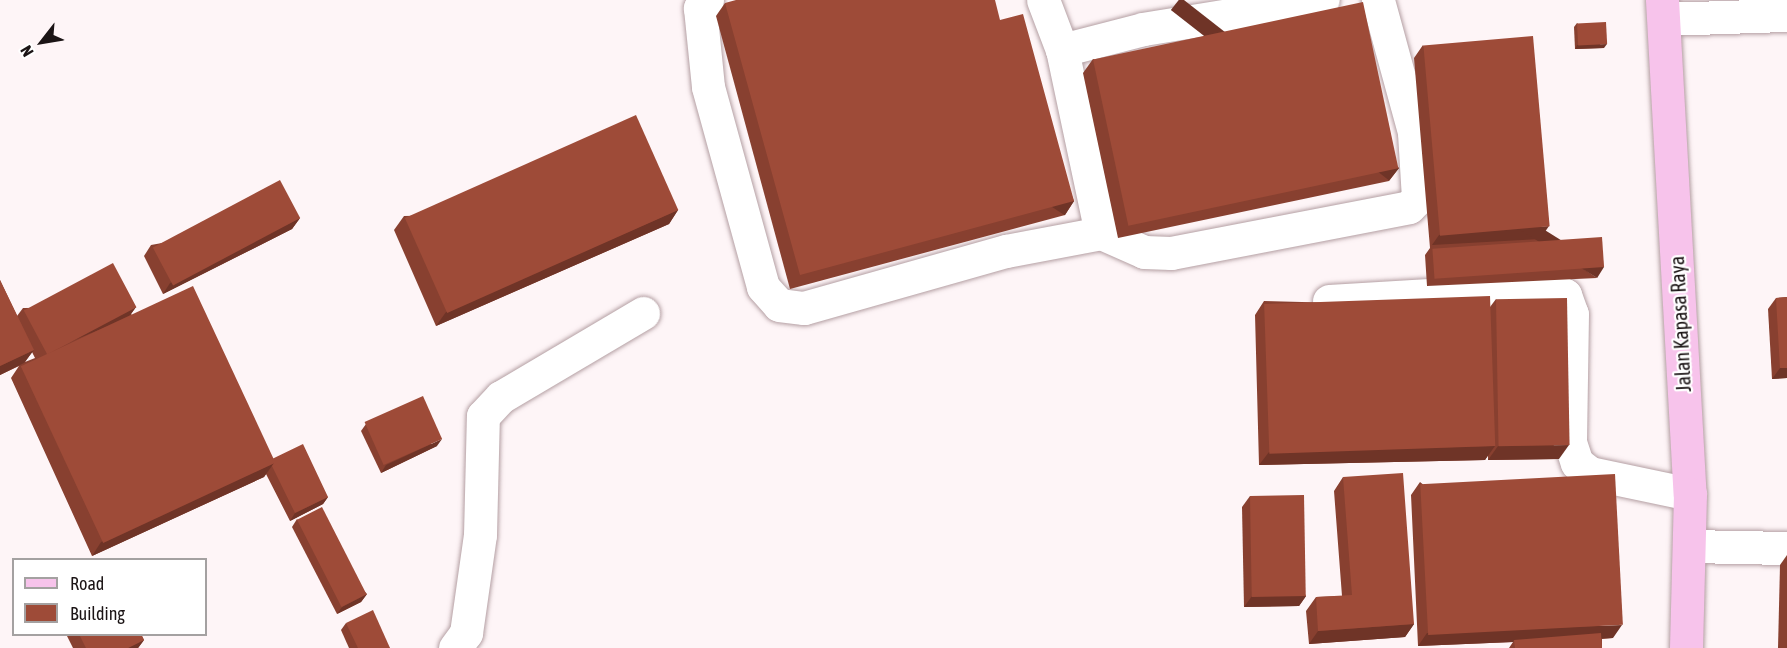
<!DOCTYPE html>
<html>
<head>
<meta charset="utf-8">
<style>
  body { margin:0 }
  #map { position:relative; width:1787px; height:648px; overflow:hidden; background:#fef5f7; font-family:"Asap Condensed",sans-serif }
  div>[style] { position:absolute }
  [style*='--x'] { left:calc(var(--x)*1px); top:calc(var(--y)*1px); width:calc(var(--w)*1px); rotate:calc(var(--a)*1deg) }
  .roads { filter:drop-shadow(0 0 2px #b49fa3) drop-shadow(0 0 2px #b49fa3) }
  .minor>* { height:33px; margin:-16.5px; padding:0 16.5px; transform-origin:16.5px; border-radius:16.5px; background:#fff }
  .major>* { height:33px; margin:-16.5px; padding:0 16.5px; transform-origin:16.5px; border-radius:16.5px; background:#f7c3eb }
  .wall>* { inset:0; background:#884030 }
  .shaded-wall>* { inset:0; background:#6f3427; transform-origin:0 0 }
  .building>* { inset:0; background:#9e4b38; transform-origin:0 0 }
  span { translate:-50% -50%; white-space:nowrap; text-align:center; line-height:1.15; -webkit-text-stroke:4.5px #fff; paint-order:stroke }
  .street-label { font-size:20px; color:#1b1415 }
  .legend { position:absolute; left:12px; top:558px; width:195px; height:78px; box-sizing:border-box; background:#fff; border:2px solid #a4a1a1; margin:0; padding:8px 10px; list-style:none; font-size:18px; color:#1b1415 }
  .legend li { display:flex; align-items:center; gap:12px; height:30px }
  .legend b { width:30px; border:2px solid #a4a1a1 }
  .north { position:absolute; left:12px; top:12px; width:60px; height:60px; -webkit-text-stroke:4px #fff; paint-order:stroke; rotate:239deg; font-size:16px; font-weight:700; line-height:24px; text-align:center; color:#1b1415 }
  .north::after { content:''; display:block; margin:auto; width:21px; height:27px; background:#1b1415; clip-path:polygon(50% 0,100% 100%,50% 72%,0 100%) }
</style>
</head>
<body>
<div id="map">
  <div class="roads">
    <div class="minor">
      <div style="--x:707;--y:0;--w:11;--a:131"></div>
      <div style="--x:700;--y:8;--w:79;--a:84.2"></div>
      <div style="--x:708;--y:87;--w:207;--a:74.6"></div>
      <div style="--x:763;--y:287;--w:24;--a:48"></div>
      <div style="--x:779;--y:305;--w:25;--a:7"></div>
      <div style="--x:804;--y:308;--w:210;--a:-15.8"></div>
      <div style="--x:1006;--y:251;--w:97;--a:-10.7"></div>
      <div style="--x:1101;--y:233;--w:187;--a:-102"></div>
      <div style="--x:1062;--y:50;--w:53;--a:-110.8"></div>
      <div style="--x:1664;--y:19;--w:123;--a:-1.9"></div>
      <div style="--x:1062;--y:50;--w:84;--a:-14.5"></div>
      <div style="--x:1143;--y:29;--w:182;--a:-9.2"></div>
      <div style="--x:1101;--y:233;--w:47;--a:23.8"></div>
      <div style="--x:1144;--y:252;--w:27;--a:2"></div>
      <div style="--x:1171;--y:253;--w:242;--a:-10.9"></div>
      <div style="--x:1409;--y:207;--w:13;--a:-45"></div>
      <div style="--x:1418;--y:198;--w:66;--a:-93.5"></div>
      <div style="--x:1414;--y:132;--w:137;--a:-105.3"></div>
      <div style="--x:1329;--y:301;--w:222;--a:-3.4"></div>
      <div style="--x:1551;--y:288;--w:16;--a:27"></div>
      <div style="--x:1565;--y:295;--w:20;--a:70"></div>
      <div style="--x:1572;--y:314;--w:128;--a:90.9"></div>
      <div style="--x:1570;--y:442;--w:22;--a:72"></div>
      <div style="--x:1577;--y:463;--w:16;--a:38"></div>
      <div style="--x:1590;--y:473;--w:102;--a:11.9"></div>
      <div style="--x:1690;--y:546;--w:97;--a:1.2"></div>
      <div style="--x:455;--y:648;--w:19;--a:-54"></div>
      <div style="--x:466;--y:633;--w:99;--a:-81.9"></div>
      <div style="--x:480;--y:535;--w:119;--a:-88.6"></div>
      <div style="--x:483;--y:416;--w:26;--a:-47"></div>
      <div style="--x:501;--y:397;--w:165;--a:-30.6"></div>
    </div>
    <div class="major">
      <div style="--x:1662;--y:0;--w:495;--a:86.8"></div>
      <div style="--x:1690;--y:494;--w:154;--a:91.5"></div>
    </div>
  </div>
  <div class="wall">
    <div style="clip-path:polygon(725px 3px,1000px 20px,1074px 201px,1065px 215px,790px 289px,716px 16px)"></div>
    <div style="clip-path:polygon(1577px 23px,1604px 48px,1575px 49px,1574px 27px)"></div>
    <div style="clip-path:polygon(1423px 45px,1540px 239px,1597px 278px,1427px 286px,1425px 255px,1430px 248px,1414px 58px)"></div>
    <div style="clip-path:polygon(1093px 59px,1399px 168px,1389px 181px,1118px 238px,1083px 73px)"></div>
    <div style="clip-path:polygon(678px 210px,669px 224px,436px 326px,394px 230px,404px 216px)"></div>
    <div style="clip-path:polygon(300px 218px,292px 229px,163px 294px,144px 256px,151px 245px)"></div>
    <div style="clip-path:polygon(evenodd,0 280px,17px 316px,23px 308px,136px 307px,131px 314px,272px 459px,328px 497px,323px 504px,290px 521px,266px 474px,264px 477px,92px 556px,11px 378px,19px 366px,0 375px,0 280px,32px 352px,35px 358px,25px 362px,32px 352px)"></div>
    <div style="clip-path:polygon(1787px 297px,1787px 378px,1772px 379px,1768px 309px,1776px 298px)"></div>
    <div style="clip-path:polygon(1496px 299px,1559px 459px,1488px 460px,1488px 455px,1485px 460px,1259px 465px,1255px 315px,1264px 301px,1490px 307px)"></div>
    <div style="clip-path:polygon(366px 424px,437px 446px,381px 473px,361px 431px)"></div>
    <div style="clip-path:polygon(1343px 477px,1414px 624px,1405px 637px,1309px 644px,1306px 611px,1316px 597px,1342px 596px,1334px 491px)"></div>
    <div style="clip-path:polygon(1420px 482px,1613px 638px,1602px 639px,1602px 648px,1509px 648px,1513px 642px,1418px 646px,1411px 495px)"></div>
    <div style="clip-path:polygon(1250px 496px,1306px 596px,1299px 606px,1244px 607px,1242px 507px)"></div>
    <div style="clip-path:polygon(297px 519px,367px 594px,361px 602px,337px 614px,292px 527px)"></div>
    <div style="clip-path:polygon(1787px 555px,1787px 648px,1778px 648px,1780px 565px)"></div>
    <div style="clip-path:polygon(346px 623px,390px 648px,349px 648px,341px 630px)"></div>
    <div style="clip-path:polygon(66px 634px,141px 634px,144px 640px,138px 648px,73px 648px)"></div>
  </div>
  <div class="shaded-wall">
    <div style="clip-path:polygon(1607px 44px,1604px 48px,1575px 49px,1577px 45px)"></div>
    <div style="left:1399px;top:168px;width:16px;height:277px;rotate:128deg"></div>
    <div style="left:1074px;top:201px;width:17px;height:284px;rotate:123deg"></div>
    <div style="clip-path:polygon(678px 210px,669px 224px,436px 326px,446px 312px)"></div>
    <div style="clip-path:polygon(300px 218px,292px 229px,163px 294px,170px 283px)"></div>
    <div style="clip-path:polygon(1549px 226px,1540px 239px,1432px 245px,1439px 235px)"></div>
    <div style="left:1604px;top:267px;width:13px;height:170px;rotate:122deg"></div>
    <div style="clip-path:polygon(136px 307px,128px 318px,45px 352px)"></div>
    <div style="clip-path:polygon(34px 350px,24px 363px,0 375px,0 366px)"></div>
    <div style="clip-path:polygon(1780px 368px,1787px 368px,1787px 378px,1772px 379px)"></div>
    <div style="clip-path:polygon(442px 439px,437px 446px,381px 473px,386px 465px)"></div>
    <div style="clip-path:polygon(1569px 445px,1559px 459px,1488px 460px,1498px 446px)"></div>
    <div style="clip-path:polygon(1495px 446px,1485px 460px,1259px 465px,1269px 452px)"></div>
    <div style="clip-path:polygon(274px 463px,264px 477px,92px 556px,101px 542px)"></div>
    <div style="clip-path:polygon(328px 497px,323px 504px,290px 521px,295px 513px)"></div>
    <div style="clip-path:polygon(367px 594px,361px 602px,337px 614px,342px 607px)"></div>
    <div style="clip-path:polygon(1252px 596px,1306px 596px,1299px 606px,1244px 607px)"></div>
    <div style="clip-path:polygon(1414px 624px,1405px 637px,1309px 644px,1318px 631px)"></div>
    <div style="clip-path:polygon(1622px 625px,1613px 638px,1515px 642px,1514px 640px,1513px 642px,1418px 646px,1427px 633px)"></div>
    <div style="clip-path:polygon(144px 640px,138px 648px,128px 648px)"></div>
  </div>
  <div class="building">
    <div style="clip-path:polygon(736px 0,995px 0,1000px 20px,1023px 14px,1074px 201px,800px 275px,725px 3px)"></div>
    <div style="left:1363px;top:2px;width:170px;height:276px;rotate:78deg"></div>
    <div style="left:1606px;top:22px;width:22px;height:29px;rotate:87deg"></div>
    <div style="left:1533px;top:36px;width:191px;height:110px;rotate:85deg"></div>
    <div style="left:636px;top:115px;width:104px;height:253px;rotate:66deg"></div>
    <div style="left:280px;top:180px;width:43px;height:144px;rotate:62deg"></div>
    <div style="left:1602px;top:237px;width:30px;height:170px;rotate:86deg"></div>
    <div style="left:113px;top:263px;width:50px;height:101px;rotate:62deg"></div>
    <div style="clip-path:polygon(0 280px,34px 350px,0 366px)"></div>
    <div style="left:193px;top:286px;width:195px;height:190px;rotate:65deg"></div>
    <div style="left:1490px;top:296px;width:150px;height:226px;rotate:88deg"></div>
    <div style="clip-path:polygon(1787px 297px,1787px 368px,1780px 368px,1776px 298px)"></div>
    <div style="left:1567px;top:298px;width:147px;height:71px;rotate:89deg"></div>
    <div style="left:423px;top:396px;width:47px;height:64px;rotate:66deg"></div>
    <div style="clip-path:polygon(303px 444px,328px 497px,295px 513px,272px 466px,274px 463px,272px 459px)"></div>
    <div style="clip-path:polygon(1403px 473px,1414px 624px,1318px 631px,1316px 597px,1352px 595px,1343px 477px)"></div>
    <div style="left:1615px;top:474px;width:151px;height:195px;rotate:87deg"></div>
    <div style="left:1304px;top:495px;width:101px;height:54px;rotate:89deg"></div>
    <div style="left:322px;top:507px;width:98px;height:28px;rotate:63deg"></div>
    <div style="clip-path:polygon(373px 610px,390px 648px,358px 648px,346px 623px)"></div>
    <div style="clip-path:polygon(1601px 633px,1602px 648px,1515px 648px,1514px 640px)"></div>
    <div style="clip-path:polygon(79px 634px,141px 634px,144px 640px,128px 648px,86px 648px)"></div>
  </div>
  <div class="street-label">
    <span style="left:1680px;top:324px;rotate:-93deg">Jalan Kapasa Raya</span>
  </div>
  <ul class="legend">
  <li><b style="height:8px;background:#f7c3eb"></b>Road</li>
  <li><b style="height:16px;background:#9e4b38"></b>Building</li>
  </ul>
  <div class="north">N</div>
</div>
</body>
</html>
